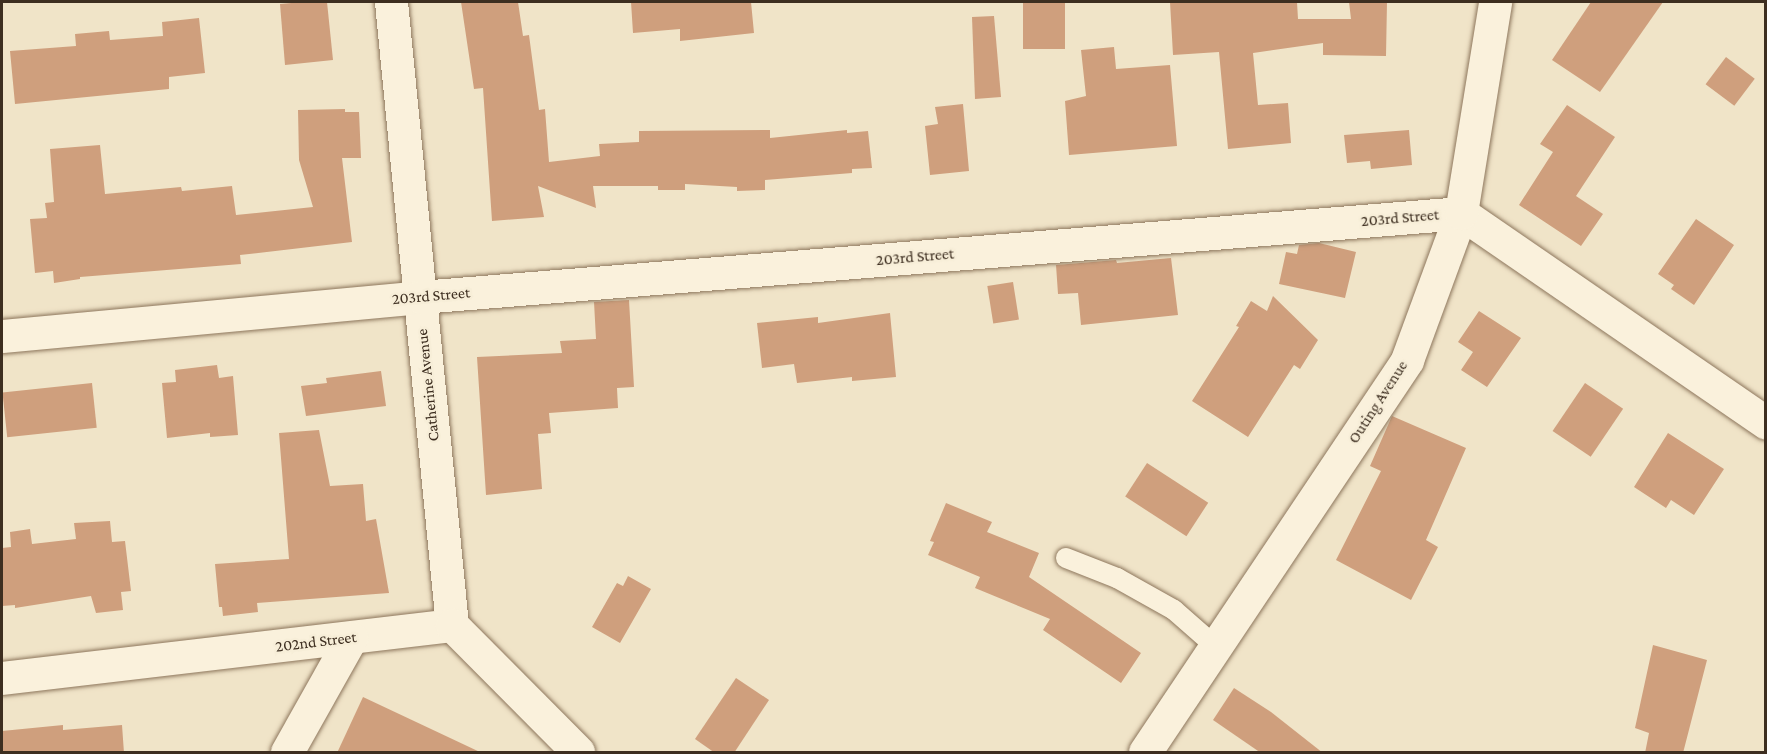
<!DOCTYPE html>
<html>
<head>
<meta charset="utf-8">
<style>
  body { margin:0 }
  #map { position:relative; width:1767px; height:754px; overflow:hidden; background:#f0e4c8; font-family:"Crimson Pro",serif }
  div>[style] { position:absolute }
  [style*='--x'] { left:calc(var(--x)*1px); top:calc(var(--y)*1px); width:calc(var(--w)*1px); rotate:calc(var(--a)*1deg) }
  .building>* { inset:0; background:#cf9f7d; transform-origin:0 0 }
  .roads { filter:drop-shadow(0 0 2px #8d765c) drop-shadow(0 0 2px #8d765c) }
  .service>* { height:20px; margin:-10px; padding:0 10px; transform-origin:10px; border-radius:10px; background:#faf1dc }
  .minor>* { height:33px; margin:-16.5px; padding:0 16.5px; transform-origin:16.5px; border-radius:16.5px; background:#faf1dc }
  span { translate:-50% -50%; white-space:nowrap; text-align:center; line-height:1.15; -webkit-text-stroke:5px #f7eed8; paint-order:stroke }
  .street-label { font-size:16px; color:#3d2e20 }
  .frame { position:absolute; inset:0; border:3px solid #3d2e20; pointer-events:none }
</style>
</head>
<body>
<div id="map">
  <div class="building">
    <div style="clip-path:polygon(303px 2px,327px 2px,333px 60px,285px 65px,280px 4px)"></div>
    <div style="clip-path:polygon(461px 2px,518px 2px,523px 36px,529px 35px,539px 110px,545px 109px,549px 162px,600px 156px,599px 144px,639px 142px,639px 131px,770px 130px,770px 138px,847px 130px,847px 133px,868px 131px,872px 168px,852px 169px,852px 173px,765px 180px,765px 190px,737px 191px,737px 187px,685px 184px,685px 190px,658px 190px,658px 186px,593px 186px,596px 208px,538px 186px,544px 217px,492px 221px,483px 88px,474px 89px)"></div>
    <div style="clip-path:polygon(631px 2px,751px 2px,754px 33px,680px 41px,680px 29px,633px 33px)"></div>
    <div style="left:1023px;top:2px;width:42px;height:47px"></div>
    <div style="clip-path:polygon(1170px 2px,1297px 2px,1298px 19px,1351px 19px,1349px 2px,1387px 2px,1386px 56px,1323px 55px,1323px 43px,1253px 53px,1258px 105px,1288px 103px,1291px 143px,1228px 149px,1219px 52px,1173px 55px)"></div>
    <div style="clip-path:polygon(1591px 2px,1663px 2px,1600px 92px,1552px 60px)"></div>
    <div style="clip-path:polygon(994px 16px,1001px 97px,975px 99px,972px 17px)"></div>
    <div style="clip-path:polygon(199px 18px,205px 73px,169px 77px,169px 89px,15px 104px,10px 51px,76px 46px,75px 34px,109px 31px,110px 40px,163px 36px,162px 22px)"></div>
    <div style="clip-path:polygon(1114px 47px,1116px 69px,1170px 65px,1177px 146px,1069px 155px,1065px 101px,1086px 96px,1081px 50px)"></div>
    <div style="left:1726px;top:57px;width:36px;height:34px;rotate:37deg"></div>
    <div style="clip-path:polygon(963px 104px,969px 171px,930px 175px,925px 126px,938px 124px,935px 107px)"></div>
    <div style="clip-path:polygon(1567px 105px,1615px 137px,1576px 196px,1603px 214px,1581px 246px,1519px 205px,1553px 152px,1540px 144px)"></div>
    <div style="clip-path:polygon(345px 109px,345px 112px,359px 112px,361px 158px,342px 158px,352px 242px,240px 255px,241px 264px,80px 277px,80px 279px,54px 283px,53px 271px,35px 273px,30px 219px,47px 218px,45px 203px,54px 202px,50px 149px,100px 145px,105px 194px,181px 187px,182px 191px,232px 186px,236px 215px,313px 207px,299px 160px,298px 110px)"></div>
    <div style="clip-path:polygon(1409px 130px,1412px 165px,1371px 169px,1370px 161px,1347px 163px,1344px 135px)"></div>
    <div style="clip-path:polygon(1696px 219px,1734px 245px,1694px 305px,1671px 289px,1674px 285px,1658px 274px)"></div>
    <div style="clip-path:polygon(1319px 243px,1356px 252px,1345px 298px,1279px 284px,1286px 252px,1297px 254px,1299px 245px)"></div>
    <div style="clip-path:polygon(1171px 258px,1178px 315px,1081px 325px,1078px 293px,1058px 294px,1056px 265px,1116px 260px,1117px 263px)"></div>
    <div style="left:1013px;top:282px;width:38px;height:26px;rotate:81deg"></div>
    <div style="clip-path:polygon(1273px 296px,1318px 340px,1300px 369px,1294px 365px,1248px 437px,1192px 401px,1239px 327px,1236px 326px,1251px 301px,1267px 311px)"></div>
    <div style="clip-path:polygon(629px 300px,634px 387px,617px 388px,618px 408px,549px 413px,551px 433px,538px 434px,542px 489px,486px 495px,477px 357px,562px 353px,560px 341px,596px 339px,594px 302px)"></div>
    <div style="clip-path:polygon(1479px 311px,1521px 338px,1487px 387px,1461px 370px,1473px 352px,1458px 342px)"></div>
    <div style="clip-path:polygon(890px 313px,896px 377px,852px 381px,852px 377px,797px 383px,794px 364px,762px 368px,757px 323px,818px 317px,818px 323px)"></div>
    <div style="clip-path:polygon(217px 365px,219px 378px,233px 376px,238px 435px,210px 437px,210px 433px,167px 438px,162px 383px,176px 382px,175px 370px)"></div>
    <div style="clip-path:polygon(381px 371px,386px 406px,306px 416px,301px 386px,327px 383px,326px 378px)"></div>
    <div style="left:92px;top:383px;width:45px;height:90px;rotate:84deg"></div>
    <div style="left:1585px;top:383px;width:46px;height:58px;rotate:34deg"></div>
    <div style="clip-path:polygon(1392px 416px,1466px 448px,1426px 540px,1438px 547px,1411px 600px,1336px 560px,1381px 471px,1370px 466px)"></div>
    <div style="clip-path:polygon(319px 430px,330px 486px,363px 484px,366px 521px,376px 519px,389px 593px,257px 603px,258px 612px,223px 616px,222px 607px,219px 607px,215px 564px,289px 559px,279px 433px)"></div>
    <div style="clip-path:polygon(1668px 433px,1724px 469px,1694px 515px,1671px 500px,1666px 508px,1634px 487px)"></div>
    <div style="left:1147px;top:463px;width:73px;height:40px;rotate:33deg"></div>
    <div style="clip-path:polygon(946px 503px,992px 522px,987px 532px,1039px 553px,1029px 577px,1141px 653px,1121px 683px,1043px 630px,1050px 619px,975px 588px,980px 577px,928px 555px,934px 542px,930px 541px)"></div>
    <div style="clip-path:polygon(110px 521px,112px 542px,125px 541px,131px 591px,121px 592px,123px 610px,96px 613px,91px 596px,15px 608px,15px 605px,2px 606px,2px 548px,11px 547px,10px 532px,30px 529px,32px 544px,76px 539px,74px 523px)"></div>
    <div style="clip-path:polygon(628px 576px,651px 589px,620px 643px,592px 627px,617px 583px,623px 586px)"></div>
    <div style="clip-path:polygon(1653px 645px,1707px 660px,1683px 753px,1645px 753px,1649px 733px,1635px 728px)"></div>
    <div style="clip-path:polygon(736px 678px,769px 700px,734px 753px,715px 753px,695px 739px)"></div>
    <div style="clip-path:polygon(1234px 688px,1271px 712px,1323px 753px,1261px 753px,1213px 720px)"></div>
    <div style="clip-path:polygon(363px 697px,482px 753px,337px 753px)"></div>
    <div style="clip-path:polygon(63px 725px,63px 730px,122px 725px,124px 753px,2px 753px,2px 731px)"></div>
  </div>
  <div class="roads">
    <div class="service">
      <div style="--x:1066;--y:558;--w:55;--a:21.4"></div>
      <div style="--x:1117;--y:578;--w:65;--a:29.3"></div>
      <div style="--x:1174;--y:610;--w:55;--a:41.3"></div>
    </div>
    <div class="minor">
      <div style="--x:391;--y:2;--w:626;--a:84.41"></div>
      <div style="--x:2;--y:336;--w:420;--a:-5.3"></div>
      <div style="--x:420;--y:297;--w:1044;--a:-4.61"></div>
      <div style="--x:1461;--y:213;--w:370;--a:34.5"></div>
      <div style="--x:2;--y:678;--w:453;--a:-6.7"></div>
      <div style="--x:452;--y:625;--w:179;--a:45.2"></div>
      <div style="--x:287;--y:752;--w:131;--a:-60.7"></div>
      <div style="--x:1145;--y:752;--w:471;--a:-56.2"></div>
      <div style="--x:1407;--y:360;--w:157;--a:-69.8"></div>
      <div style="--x:1461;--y:213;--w:214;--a:-80.8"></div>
    </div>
  </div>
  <div class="street-label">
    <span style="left:1400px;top:218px;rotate:-5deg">203rd Street</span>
    <span style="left:915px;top:257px;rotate:-5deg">203rd Street</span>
    <span style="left:431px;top:296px;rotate:-5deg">203rd Street</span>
    <span style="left:428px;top:385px;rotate:-96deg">Catherine Avenue</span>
    <span style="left:1378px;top:402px;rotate:-57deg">Outing Avenue</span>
    <span style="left:316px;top:642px;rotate:-7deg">202nd Street</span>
  </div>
  <div class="frame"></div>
</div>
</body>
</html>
